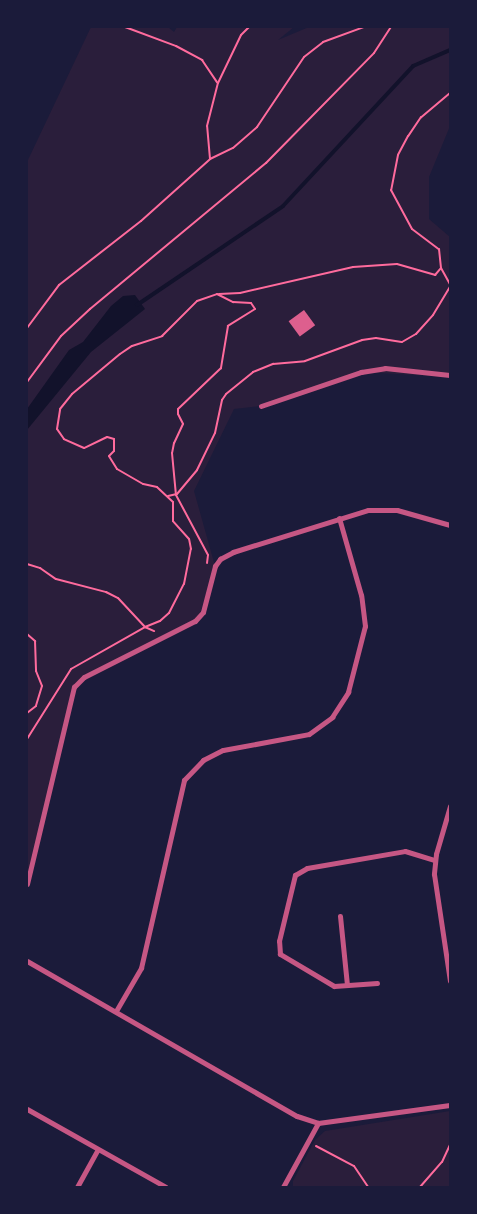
<!DOCTYPE html>
<html>
<head>
<meta charset="utf-8">
<style>
  body { margin:0 }
  #map { position:relative; width:477px; height:1214px; overflow:hidden; background:#1b1b3a; font-family:"Sofia Sans Condensed",sans-serif }
  div>[style] { position:absolute }
  [style*='--x'] { left:calc(var(--x)*1px); top:calc(var(--y)*1px); width:calc(var(--w)*1px); rotate:calc(var(--a)*1deg) }
  .green>* { inset:0; background:#2a1e3b }
  .water>* { inset:0; background:#12122b }
  .stream>* { height:4px; margin:-2px; padding:0 2px; transform-origin:2px; border-radius:2px; background:#12122b }
  .building>* { inset:0; background:#dd5f8e; transform-origin:0 0 }
  .path>* { height:2px; margin:-1px; padding:0 1px; transform-origin:1px; border-radius:1px; background:#ff6b9d }
  .minor>* { height:5px; margin:-2.5px; padding:0 2.5px; transform-origin:2.5px; border-radius:2.5px; background:#c65784 }
  span { translate:-50% -50%; white-space:nowrap; text-align:center; line-height:1.15; -webkit-text-stroke:4.5px #1b1b3a; paint-order:stroke }
  .frame { position:absolute; inset:0; border:28px solid #1b1b3a; pointer-events:none }
</style>
</head>
<body>
<div id="map">
  <div class="green">
    <div style="clip-path:polygon(91px 27px,168px 27px,174px 32px,177px 27px,294px 27px,278px 40px,309px 27px,450px 27px,450px 126px,429px 177px,429px 219px,450px 237px,450px 377px,361px 372px,261px 406px,234px 409px,194px 491px,215px 566px,199px 617px,77px 682px,27px 884px,27px 162px)"></div>
    <div style="clip-path:polygon(450px 1111px,450px 1187px,293px 1187px,293px 1181px,315px 1140px,325px 1131px)"></div>
  </div>
  <div class="water">
    <div style="clip-path:polygon(135px 295px,145px 309px,91px 352px,27px 430px,27px 409px,69px 350px,83px 342px,111px 306px,123px 296px)"></div>
  </div>
  <div class="stream">
    <div style="--x:137;--y:305;--w:176;--a:-34.1"></div>
    <div style="--x:283;--y:206;--w:191;--a:-47.1"></div>
    <div style="--x:413;--y:66;--w:40;--a:-23.4"></div>
  </div>
  <div class="building">
    <div style="left:304px;top:310px;width:19px;height:19px;rotate:54deg"></div>
  </div>
  <div class="path">
    <div style="--x:125;--y:27;--w:54;--a:20.4"></div>
    <div style="--x:176;--y:46;--w:30;--a:28"></div>
    <div style="--x:202;--y:60;--w:27;--a:56"></div>
    <div style="--x:450;--y:93;--w:38;--a:140"></div>
    <div style="--x:421;--y:117;--w:23;--a:124"></div>
    <div style="--x:408;--y:136;--w:21;--a:118"></div>
    <div style="--x:398;--y:155;--w:36;--a:101"></div>
    <div style="--x:391;--y:190;--w:44;--a:61.7"></div>
    <div style="--x:412;--y:229;--w:34;--a:37"></div>
    <div style="--x:439;--y:249;--w:19;--a:84"></div>
    <div style="--x:441;--y:268;--w:18;--a:61"></div>
    <div style="--x:210;--y:159;--w:33;--a:-95"></div>
    <div style="--x:207;--y:126;--w:44;--a:-75.7"></div>
    <div style="--x:218;--y:83;--w:53;--a:-64.4"></div>
    <div style="--x:241;--y:35;--w:11;--a:-45"></div>
    <div style="--x:219;--y:294;--w:21;--a:-3"></div>
    <div style="--x:240;--y:293;--w:116;--a:-13"></div>
    <div style="--x:353;--y:267;--w:44;--a:-3.9"></div>
    <div style="--x:397;--y:264;--w:40;--a:16"></div>
    <div style="--x:435;--y:275;--w:9;--a:-49"></div>
    <div style="--x:27;--y:328;--w:54;--a:-53.3"></div>
    <div style="--x:59;--y:285;--w:104;--a:-38"></div>
    <div style="--x:141;--y:221;--w:93;--a:-41.9"></div>
    <div style="--x:210;--y:159;--w:25;--a:-26"></div>
    <div style="--x:233;--y:148;--w:32;--a:-41"></div>
    <div style="--x:257;--y:127;--w:84;--a:-56.1"></div>
    <div style="--x:304;--y:57;--w:24;--a:-38"></div>
    <div style="--x:323;--y:42;--w:44;--a:-20.1"></div>
    <div style="--x:27;--y:382;--w:57;--a:-53.5"></div>
    <div style="--x:61;--y:336;--w:40;--a:-43"></div>
    <div style="--x:90;--y:309;--w:229;--a:-39.7"></div>
    <div style="--x:266;--y:163;--w:154;--a:-45.5"></div>
    <div style="--x:374;--y:53;--w:31;--a:-57"></div>
    <div style="--x:168;--y:496;--w:9;--a:-13"></div>
    <div style="--x:177;--y:494;--w:31;--a:-50"></div>
    <div style="--x:197;--y:470;--w:41;--a:-64.1"></div>
    <div style="--x:215;--y:433;--w:34;--a:-78"></div>
    <div style="--x:222;--y:400;--w:7;--a:-56"></div>
    <div style="--x:226;--y:394;--w:35;--a:-39"></div>
    <div style="--x:253;--y:372;--w:22;--a:-22"></div>
    <div style="--x:273;--y:364;--w:32;--a:-5"></div>
    <div style="--x:305;--y:361;--w:61;--a:-20.2"></div>
    <div style="--x:362;--y:340;--w:14;--a:-8"></div>
    <div style="--x:376;--y:338;--w:26;--a:9"></div>
    <div style="--x:402;--y:342;--w:16;--a:-30"></div>
    <div style="--x:416;--y:334;--w:25;--a:-48"></div>
    <div style="--x:433;--y:315;--w:33;--a:-59"></div>
    <div style="--x:27;--y:564;--w:14;--a:17"></div>
    <div style="--x:40;--y:568;--w:19;--a:35"></div>
    <div style="--x:56;--y:579;--w:52;--a:14.6"></div>
    <div style="--x:106;--y:592;--w:13;--a:27"></div>
    <div style="--x:118;--y:598;--w:40;--a:47"></div>
    <div style="--x:145;--y:627;--w:10;--a:24"></div>
    <div style="--x:27;--y:634;--w:11;--a:41"></div>
    <div style="--x:35;--y:641;--w:30;--a:88"></div>
    <div style="--x:36;--y:671;--w:16;--a:68"></div>
    <div style="--x:42;--y:686;--w:21;--a:107"></div>
    <div style="--x:36;--y:706;--w:11;--a:142"></div>
    <div style="--x:27;--y:739;--w:83;--a:-57.8"></div>
    <div style="--x:71;--y:669;--w:85;--a:-29.6"></div>
    <div style="--x:145;--y:627;--w:16;--a:-22"></div>
    <div style="--x:160;--y:621;--w:12;--a:-42"></div>
    <div style="--x:169;--y:613;--w:33;--a:-63"></div>
    <div style="--x:184;--y:584;--w:36;--a:-79"></div>
    <div style="--x:191;--y:549;--w:10;--a:-101"></div>
    <div style="--x:189;--y:539;--w:24;--a:-132"></div>
    <div style="--x:173;--y:521;--w:19;--a:-90"></div>
    <div style="--x:173;--y:502;--w:22;--a:-137"></div>
    <div style="--x:157;--y:487;--w:14;--a:-168"></div>
    <div style="--x:143;--y:484;--w:30;--a:-150"></div>
    <div style="--x:117;--y:469;--w:15;--a:-122"></div>
    <div style="--x:109;--y:456;--w:7;--a:-45"></div>
    <div style="--x:114;--y:451;--w:12;--a:-90"></div>
    <div style="--x:114;--y:439;--w:7;--a:-164"></div>
    <div style="--x:107;--y:437;--w:25;--a:154"></div>
    <div style="--x:84;--y:448;--w:22;--a:-156"></div>
    <div style="--x:64;--y:439;--w:12;--a:-125"></div>
    <div style="--x:57;--y:429;--w:20;--a:-81"></div>
    <div style="--x:60;--y:409;--w:19;--a:-51"></div>
    <div style="--x:72;--y:394;--w:62;--a:-39.8"></div>
    <div style="--x:120;--y:354;--w:14;--a:-34"></div>
    <div style="--x:132;--y:346;--w:32;--a:-18"></div>
    <div style="--x:162;--y:336;--w:49;--a:-45"></div>
    <div style="--x:197;--y:301;--w:21;--a:-19"></div>
    <div style="--x:217;--y:294;--w:18;--a:27"></div>
    <div style="--x:233;--y:302;--w:18;--a:3"></div>
    <div style="--x:251;--y:303;--w:7;--a:56"></div>
    <div style="--x:255;--y:309;--w:32;--a:148"></div>
    <div style="--x:228;--y:326;--w:43;--a:99.5"></div>
    <div style="--x:221;--y:368;--w:59;--a:136.4"></div>
    <div style="--x:178;--y:409;--w:5;--a:90"></div>
    <div style="--x:178;--y:414;--w:11;--a:63"></div>
    <div style="--x:183;--y:424;--w:21;--a:115"></div>
    <div style="--x:174;--y:443;--w:10;--a:101"></div>
    <div style="--x:172;--y:453;--w:42;--a:84.6"></div>
    <div style="--x:176;--y:495;--w:68;--a:61.9"></div>
    <div style="--x:208;--y:555;--w:8;--a:97"></div>
    <div style="--x:316;--y:1146;--w:43;--a:27.8"></div>
    <div style="--x:354;--y:1166;--w:25;--a:56"></div>
    <div style="--x:420;--y:1187;--w:33;--a:-49"></div>
    <div style="--x:442;--y:1162;--w:19;--a:-65"></div>
  </div>
  <div class="minor">
    <div style="--x:261;--y:406;--w:106;--a:-18.8"></div>
    <div style="--x:361;--y:372;--w:24;--a:-9"></div>
    <div style="--x:385;--y:368;--w:65;--a:6.1"></div>
    <div style="--x:450;--y:806;--w:50;--a:106.3"></div>
    <div style="--x:436;--y:854;--w:20;--a:96"></div>
    <div style="--x:434;--y:874;--w:108;--a:81.5"></div>
    <div style="--x:27;--y:884;--w:203;--a:-76.6"></div>
    <div style="--x:74;--y:687;--w:14;--a:-45"></div>
    <div style="--x:84;--y:677;--w:124;--a:-26.8"></div>
    <div style="--x:195;--y:621;--w:12;--a:-48"></div>
    <div style="--x:203;--y:612;--w:48;--a:-75.4"></div>
    <div style="--x:215;--y:566;--w:9;--a:-54"></div>
    <div style="--x:220;--y:559;--w:15;--a:-28"></div>
    <div style="--x:233;--y:552;--w:141;--a:-17.3"></div>
    <div style="--x:368;--y:510;--w:29;--a:0"></div>
    <div style="--x:397;--y:510;--w:55;--a:15.8"></div>
    <div style="--x:340;--y:916;--w:69;--a:84.2"></div>
    <div style="--x:27;--y:961;--w:311;--a:29.9"></div>
    <div style="--x:297;--y:1116;--w:22;--a:18"></div>
    <div style="--x:318;--y:1123;--w:133;--a:-7.8"></div>
    <div style="--x:377;--y:983;--w:43;--a:176"></div>
    <div style="--x:334;--y:986;--w:63;--a:-149.3"></div>
    <div style="--x:280;--y:954;--w:13;--a:-94"></div>
    <div style="--x:279;--y:941;--w:68;--a:-76.4"></div>
    <div style="--x:295;--y:875;--w:14;--a:-30"></div>
    <div style="--x:307;--y:868;--w:99;--a:-9.8"></div>
    <div style="--x:405;--y:851;--w:31;--a:17"></div>
    <div style="--x:116;--y:1011;--w:50;--a:-59.8"></div>
    <div style="--x:141;--y:968;--w:193;--a:-77.1"></div>
    <div style="--x:184;--y:780;--w:28;--a:-46"></div>
    <div style="--x:203;--y:760;--w:22;--a:-27"></div>
    <div style="--x:223;--y:750;--w:87;--a:-10.5"></div>
    <div style="--x:309;--y:734;--w:29;--a:-36"></div>
    <div style="--x:332;--y:717;--w:30;--a:-57"></div>
    <div style="--x:348;--y:692;--w:68;--a:-75.6"></div>
    <div style="--x:365;--y:626;--w:31;--a:-97"></div>
    <div style="--x:361;--y:595;--w:80;--a:-105.9"></div>
    <div style="--x:27;--y:1109;--w:159;--a:29.3"></div>
    <div style="--x:77;--y:1187;--w:43;--a:-61.1"></div>
    <div style="--x:283;--y:1187;--w:73;--a:-61.3"></div>
  </div>
  <div class="frame"></div>
</div>
</body>
</html>
